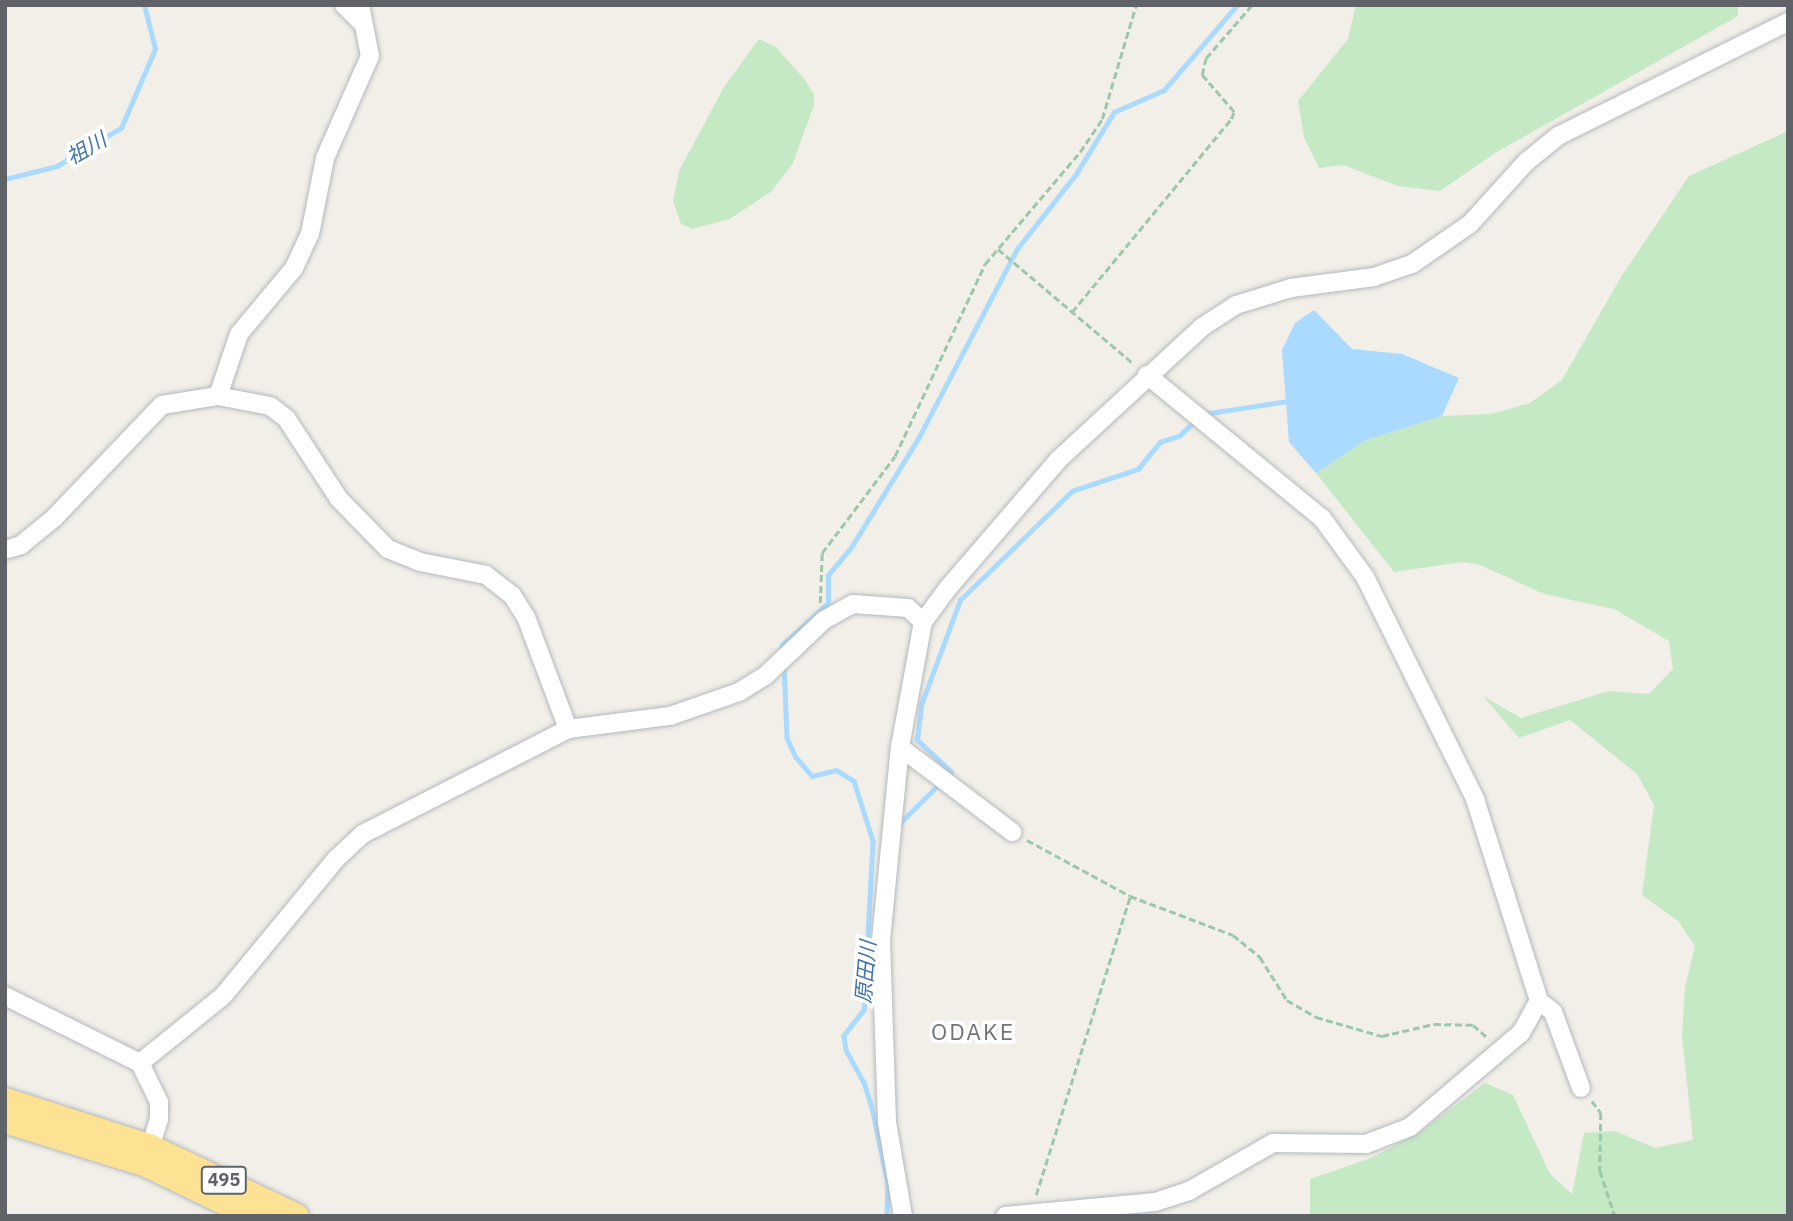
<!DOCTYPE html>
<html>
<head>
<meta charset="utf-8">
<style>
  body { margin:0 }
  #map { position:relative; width:1793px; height:1221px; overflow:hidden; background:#f1efe8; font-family:"IBM Plex Sans","Noto Sans JP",sans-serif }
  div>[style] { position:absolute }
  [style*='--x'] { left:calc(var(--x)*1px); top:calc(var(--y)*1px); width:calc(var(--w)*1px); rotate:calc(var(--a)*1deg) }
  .green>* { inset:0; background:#c5e8c5 }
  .water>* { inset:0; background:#aadaff }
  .stream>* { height:4.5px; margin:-2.25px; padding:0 2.25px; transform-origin:2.25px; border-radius:2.25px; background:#aadaff }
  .path>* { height:2.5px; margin-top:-1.25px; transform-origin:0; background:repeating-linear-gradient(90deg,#9cc7a9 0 7px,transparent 0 10.5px) }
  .roads { filter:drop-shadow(0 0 2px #b5b8bc) drop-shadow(0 0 2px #b5b8bc) }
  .minor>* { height:18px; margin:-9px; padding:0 9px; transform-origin:9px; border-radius:9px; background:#fff }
  .highway>* { height:24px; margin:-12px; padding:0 12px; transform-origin:12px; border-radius:12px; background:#fde293 }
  span { translate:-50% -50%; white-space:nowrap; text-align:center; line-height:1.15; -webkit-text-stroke:7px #fff; paint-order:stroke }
  .shield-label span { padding:2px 5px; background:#fff; border:2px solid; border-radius:5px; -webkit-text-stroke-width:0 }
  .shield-label { font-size:18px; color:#5f6368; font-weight:700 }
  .water-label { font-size:21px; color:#4174aa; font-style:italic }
  .quarter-label { font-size:23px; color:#70757a; letter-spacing:2px }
  .frame { position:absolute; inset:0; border:7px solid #5f6368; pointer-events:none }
</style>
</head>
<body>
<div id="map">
  <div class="green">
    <div style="clip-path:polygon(1356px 5px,1738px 5px,1738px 16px,1495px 153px,1440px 191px,1398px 186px,1343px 165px,1319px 168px,1304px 137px,1298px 101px,1348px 39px)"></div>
    <div style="clip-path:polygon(759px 39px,776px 47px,805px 80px,814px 94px,814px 105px,793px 163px,772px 191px,730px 219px,692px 229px,681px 224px,673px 201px,679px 171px,724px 87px)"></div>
    <div style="clip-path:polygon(1788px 131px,1788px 1216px,1310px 1216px,1310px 1179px,1371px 1158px,1420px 1132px,1485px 1083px,1513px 1095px,1550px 1174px,1572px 1194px,1584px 1133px,1615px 1131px,1655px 1148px,1693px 1140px,1682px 1036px,1685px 987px,1695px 946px,1678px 921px,1642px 895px,1654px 805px,1637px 774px,1570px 720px,1519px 738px,1483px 696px,1521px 718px,1609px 691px,1649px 694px,1673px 669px,1669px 641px,1614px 609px,1544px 594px,1480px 565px,1463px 562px,1394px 572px,1316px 473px,1366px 440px,1442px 416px,1491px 414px,1530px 403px,1562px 380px,1621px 277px,1689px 176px)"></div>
  </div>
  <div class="water">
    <div style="clip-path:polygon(1314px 310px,1352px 349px,1402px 354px,1459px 378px,1442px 416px,1366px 440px,1316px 473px,1289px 442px,1282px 350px,1295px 323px)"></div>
  </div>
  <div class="stream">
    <div style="--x:5;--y:179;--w:54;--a:-14"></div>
    <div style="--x:57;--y:166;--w:74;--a:-30.7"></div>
    <div style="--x:121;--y:128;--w:86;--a:-66.7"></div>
    <div style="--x:155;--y:49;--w:45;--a:-104"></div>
    <div style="--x:1203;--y:414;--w:86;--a:-8.7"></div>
    <div style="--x:783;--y:653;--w:8;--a:-97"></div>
    <div style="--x:782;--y:645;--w:62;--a:-42.4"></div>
    <div style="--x:828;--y:603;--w:28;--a:-90"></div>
    <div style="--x:828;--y:575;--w:38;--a:-50"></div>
    <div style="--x:852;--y:546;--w:128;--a:-58.4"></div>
    <div style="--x:919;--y:437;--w:212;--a:-62.5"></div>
    <div style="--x:1017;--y:249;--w:95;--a:-51.8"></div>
    <div style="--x:1076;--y:174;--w:73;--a:-58.5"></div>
    <div style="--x:1114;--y:112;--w:55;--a:-23.7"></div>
    <div style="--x:1164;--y:90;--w:112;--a:-49.3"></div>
    <div style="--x:784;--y:665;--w:73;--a:87.6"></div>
    <div style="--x:787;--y:738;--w:21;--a:65"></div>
    <div style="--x:796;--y:757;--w:25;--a:50"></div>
    <div style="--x:812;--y:776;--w:25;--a:-14"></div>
    <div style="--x:836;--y:770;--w:21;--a:31"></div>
    <div style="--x:854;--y:781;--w:63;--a:72.4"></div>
    <div style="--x:873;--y:841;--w:169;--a:93"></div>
    <div style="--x:864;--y:1010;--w:33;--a:128"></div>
    <div style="--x:844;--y:1036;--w:14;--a:82"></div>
    <div style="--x:846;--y:1050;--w:37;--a:61"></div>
    <div style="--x:864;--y:1082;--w:31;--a:73"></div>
    <div style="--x:873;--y:1112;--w:73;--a:78.1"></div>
    <div style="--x:888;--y:1183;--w:33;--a:92"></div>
    <div style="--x:947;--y:777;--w:6;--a:-51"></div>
    <div style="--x:951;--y:772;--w:47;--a:-136.7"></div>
    <div style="--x:917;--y:740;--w:35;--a:-83"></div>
    <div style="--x:921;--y:705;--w:112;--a:-69.6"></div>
    <div style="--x:960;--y:600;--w:156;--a:-44.2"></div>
    <div style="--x:1072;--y:491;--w:70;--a:-18.4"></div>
    <div style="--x:1138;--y:469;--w:35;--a:-51"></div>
    <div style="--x:1160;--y:442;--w:20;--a:-18"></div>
    <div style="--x:1179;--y:436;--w:23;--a:-43"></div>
    <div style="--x:897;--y:826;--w:61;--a:-45"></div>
  </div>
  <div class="path">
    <div style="--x:998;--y:249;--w:178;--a:40.2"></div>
    <div style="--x:1072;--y:312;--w:250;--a:-50.5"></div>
    <div style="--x:1231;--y:119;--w:8;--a:-67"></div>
    <div style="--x:1234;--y:112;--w:49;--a:-130.9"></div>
    <div style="--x:1202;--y:75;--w:17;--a:-77"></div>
    <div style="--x:1206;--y:58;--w:70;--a:-49"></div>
    <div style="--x:820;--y:603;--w:50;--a:-87.7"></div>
    <div style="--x:822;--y:553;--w:121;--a:-53"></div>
    <div style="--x:895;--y:456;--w:212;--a:-64.9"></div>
    <div style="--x:985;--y:264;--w:147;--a:-49.7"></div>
    <div style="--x:1080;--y:152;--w:40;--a:-56"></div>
    <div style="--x:1102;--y:119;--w:119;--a:-73.4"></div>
    <div style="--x:1027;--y:840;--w:117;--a:28.5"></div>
    <div style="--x:1130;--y:896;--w:110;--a:20.7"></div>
    <div style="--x:1233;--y:935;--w:35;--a:39"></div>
    <div style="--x:1260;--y:957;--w:51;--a:57.9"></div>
    <div style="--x:1287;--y:1000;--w:34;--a:30"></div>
    <div style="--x:1316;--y:1017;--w:69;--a:16.1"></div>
    <div style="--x:1382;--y:1036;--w:53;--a:-13"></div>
    <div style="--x:1434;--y:1024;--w:39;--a:1"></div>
    <div style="--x:1473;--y:1025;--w:21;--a:41"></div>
    <div style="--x:1592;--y:1101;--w:15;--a:53"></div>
    <div style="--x:1601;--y:1113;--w:58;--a:91"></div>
    <div style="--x:1600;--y:1171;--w:47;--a:71.6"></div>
    <div style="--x:1036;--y:1195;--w:313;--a:-72.5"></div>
  </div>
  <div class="roads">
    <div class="minor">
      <div style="--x:344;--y:5;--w:27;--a:45"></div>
      <div style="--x:1147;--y:375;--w:226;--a:39.3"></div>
      <div style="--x:1322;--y:518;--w:73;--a:53.9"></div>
      <div style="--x:1365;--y:577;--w:248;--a:63.6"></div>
      <div style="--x:1475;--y:799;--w:212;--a:72.4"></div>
      <div style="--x:1539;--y:1001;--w:18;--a:38"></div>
      <div style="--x:1553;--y:1012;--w:81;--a:69.8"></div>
      <div style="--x:218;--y:396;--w:65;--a:-71.3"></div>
      <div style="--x:239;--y:334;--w:86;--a:-50.2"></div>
      <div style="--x:294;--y:268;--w:38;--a:-65"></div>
      <div style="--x:310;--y:234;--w:77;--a:-78.8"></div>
      <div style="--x:325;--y:158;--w:111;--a:-66.2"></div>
      <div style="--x:370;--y:56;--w:52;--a:-101.1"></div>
      <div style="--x:5;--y:550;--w:17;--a:-17"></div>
      <div style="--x:21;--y:545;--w:43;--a:-39.3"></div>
      <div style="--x:54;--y:518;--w:156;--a:-46.3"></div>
      <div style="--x:162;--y:405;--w:57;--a:-9.1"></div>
      <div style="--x:218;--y:396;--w:53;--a:10.9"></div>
      <div style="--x:270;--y:406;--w:20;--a:37"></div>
      <div style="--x:286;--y:418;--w:97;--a:56.8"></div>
      <div style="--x:339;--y:499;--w:70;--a:45.6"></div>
      <div style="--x:388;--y:549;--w:35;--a:22"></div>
      <div style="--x:420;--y:562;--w:67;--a:11.1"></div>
      <div style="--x:486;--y:575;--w:33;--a:38"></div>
      <div style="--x:512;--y:595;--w:26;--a:58"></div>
      <div style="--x:526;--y:617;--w:120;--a:69.4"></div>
      <div style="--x:900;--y:747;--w:141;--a:37.2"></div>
      <div style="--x:5;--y:996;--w:151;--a:26.4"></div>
      <div style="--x:140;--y:1063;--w:43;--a:64"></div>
      <div style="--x:159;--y:1102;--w:17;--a:90"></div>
      <div style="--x:159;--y:1119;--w:41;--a:107.1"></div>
      <div style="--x:140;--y:1063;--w:107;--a:-38.9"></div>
      <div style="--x:223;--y:996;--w:178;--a:-50.5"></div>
      <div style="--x:336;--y:859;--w:37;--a:-43"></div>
      <div style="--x:363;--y:834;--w:230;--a:-27.1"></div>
      <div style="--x:568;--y:729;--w:103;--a:-7.3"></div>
      <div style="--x:670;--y:716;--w:73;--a:-19.2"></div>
      <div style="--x:739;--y:692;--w:31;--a:-32"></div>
      <div style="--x:765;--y:676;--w:81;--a:-43.5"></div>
      <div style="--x:824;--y:620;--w:33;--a:-29"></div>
      <div style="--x:853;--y:604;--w:55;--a:4.2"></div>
      <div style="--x:908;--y:608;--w:21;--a:43"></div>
      <div style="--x:903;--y:1216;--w:95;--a:-99.7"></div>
      <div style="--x:887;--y:1122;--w:182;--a:-91.9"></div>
      <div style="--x:881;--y:940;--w:194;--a:-84.4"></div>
      <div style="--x:900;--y:747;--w:127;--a:-79.6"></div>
      <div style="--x:923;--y:622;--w:42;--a:-53.7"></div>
      <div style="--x:948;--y:588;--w:169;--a:-49.3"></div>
      <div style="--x:1058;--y:460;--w:196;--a:-42.7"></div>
      <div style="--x:1202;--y:327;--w:40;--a:-32.9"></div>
      <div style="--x:1236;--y:305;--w:58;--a:-17.2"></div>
      <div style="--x:1291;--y:288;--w:84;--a:-7.5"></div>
      <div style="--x:1374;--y:277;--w:40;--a:-18.9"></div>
      <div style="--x:1412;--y:264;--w:70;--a:-34.6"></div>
      <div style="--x:1470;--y:224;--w:84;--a:-47.9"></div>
      <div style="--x:1526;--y:162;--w:41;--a:-39.1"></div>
      <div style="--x:1558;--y:136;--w:257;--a:-26.4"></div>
      <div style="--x:1005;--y:1216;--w:151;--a:-5.3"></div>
      <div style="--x:1155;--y:1202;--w:36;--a:-18"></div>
      <div style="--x:1189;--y:1191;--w:97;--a:-29.7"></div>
      <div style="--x:1273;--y:1143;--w:93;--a:0.6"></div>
      <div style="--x:1366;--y:1144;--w:47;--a:-21.1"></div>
      <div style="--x:1410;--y:1127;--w:145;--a:-40.3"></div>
      <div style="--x:1521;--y:1033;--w:37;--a:-61"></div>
    </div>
    <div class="highway">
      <div style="--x:5;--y:1100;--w:153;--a:17.8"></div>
      <div style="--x:151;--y:1147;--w:161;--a:25.3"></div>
      <div style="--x:5;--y:1121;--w:145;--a:17.2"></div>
      <div style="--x:144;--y:1164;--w:120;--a:25.7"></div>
    </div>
  </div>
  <div class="shield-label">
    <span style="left:224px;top:1180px">495</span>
  </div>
  <div class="water-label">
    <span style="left:86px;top:148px;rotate:-30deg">祖川</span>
    <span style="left:865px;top:972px;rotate:-85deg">原田川</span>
  </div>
  <div class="quarter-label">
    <span style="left:973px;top:1031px">ODAKE</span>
  </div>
  <div class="frame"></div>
</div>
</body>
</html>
